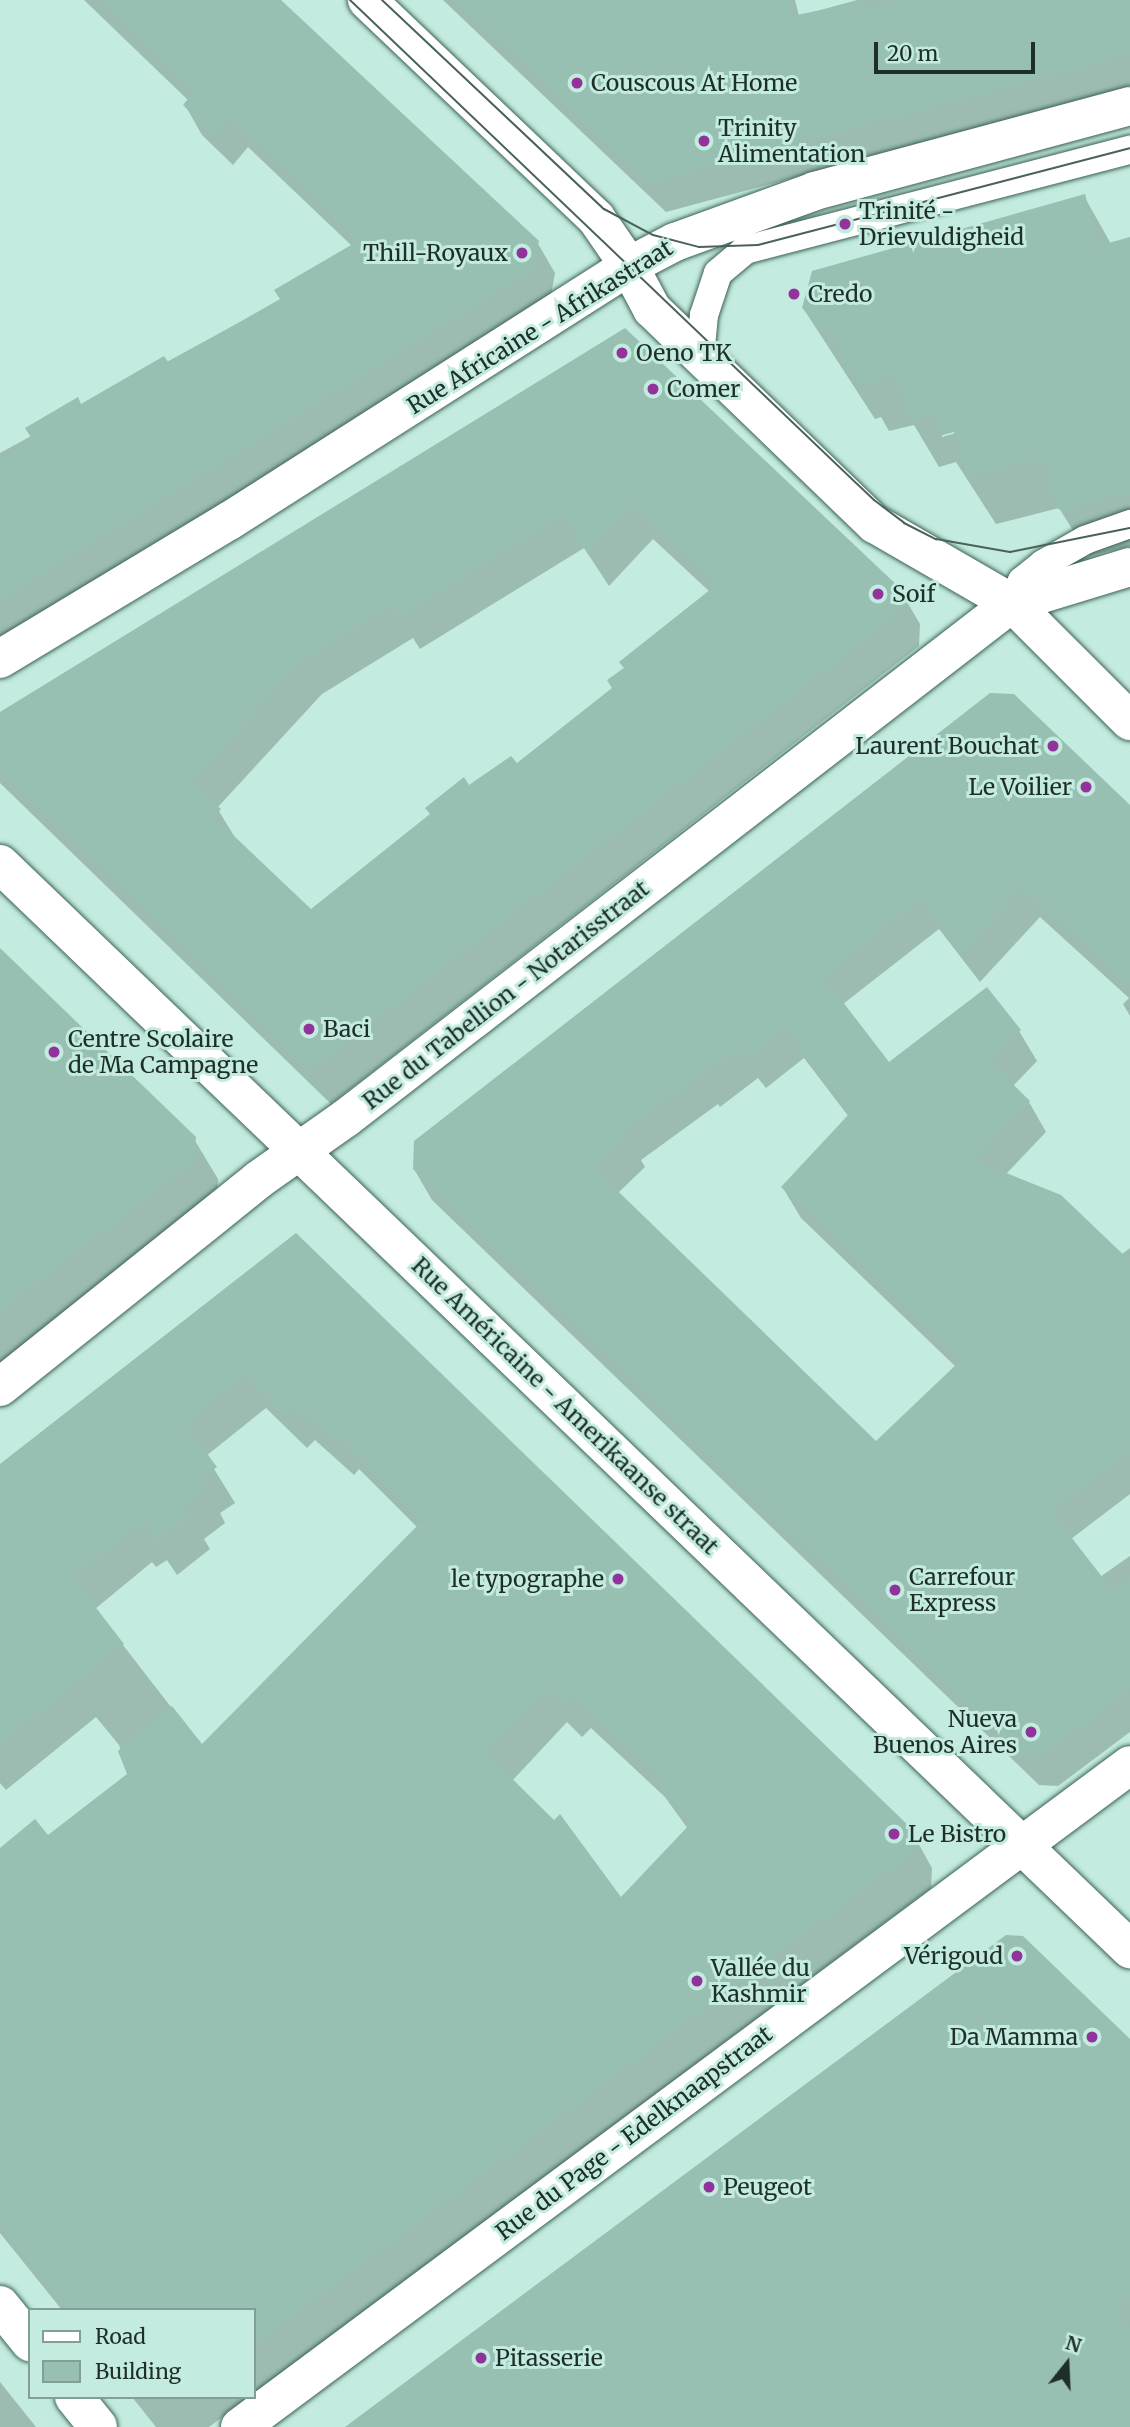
<!DOCTYPE html>
<html>
<head>
<meta charset="utf-8">
<style>
  body { margin:0 }
  #map { position:relative; width:1130px; height:2427px; overflow:hidden; background:#c3ebdf; font-family:Merriweather,serif }
  div>[style] { position:absolute }
  [style*='--x'] { left:calc(var(--x)*1px); top:calc(var(--y)*1px); width:calc(var(--w)*1px); rotate:calc(var(--a)*1deg) }
  .shadow>* { inset:0; background:#0003 }
  .building>* { inset:0; background:#97bfb2 }
  .roads { filter:drop-shadow(0 0 2px #3d6258) drop-shadow(0 0 2px #3d6258) }
  .service>* { height:28px; margin:-14px; padding:0 14px; transform-origin:14px; border-radius:14px; background:#fff }
  .minor>* { height:38px; margin:-19px; padding:0 19px; transform-origin:19px; border-radius:19px; background:#fff }
  .tram>* { height:2px; margin:-1px; padding:0 1px; transform-origin:1px; border-radius:1px; background:#4b625b }
  .dots>* { width:19px; height:19px; translate:-50% -50%; box-sizing:border-box; border:4px solid #c3ebdf; border-radius:50% }
  span { translate:-50% -50%; white-space:nowrap; text-align:center; line-height:1.15; -webkit-text-stroke:6px #c3ebdf; paint-order:stroke }
  .poi-label { font-size:23px; color:#1e2e29 }
  .left { translate:0 -50%; text-align:left }
  .right { translate:-100% -50%; text-align:right }
  .street-label { font-size:23px; color:#1e2e29 }
  .legend { position:absolute; left:28px; top:2308px; width:228px; height:91px; box-sizing:border-box; background:#c3ebdf; border:2px solid #819f96; margin:0; padding:9px 12px; list-style:none; font-size:21px; color:#1e2e29 }
  .legend li { display:flex; align-items:center; gap:14px; height:35px }
  .legend b { width:35px; border:2px solid #819f96 }
  .north { position:absolute; left:1032px; top:2329px; width:70px; height:70px; -webkit-text-stroke:5px #c3ebdf; paint-order:stroke; rotate:18deg; font-size:19px; font-weight:700; line-height:28px; text-align:center; color:#1e2e29 }
  .north::after { content:''; display:block; margin:auto; width:24px; height:32px; background:#1e2e29; clip-path:polygon(50% 0,100% 100%,50% 72%,0 100%) }
  .scale { position:absolute; left:874px; top:42px; width:161px; height:32px; box-sizing:border-box; border:4px solid #1e2e29; border-top:0; padding-left:9px; font-size:21px; line-height:24px; white-space:nowrap; color:#1e2e29; -webkit-text-stroke:5px #c3ebdf; paint-order:stroke }
</style>
</head>
<body>
<div id="map">
  <div class="shadow">
    <div style="clip-path:polygon(84px 0,279px 0,537px 242px,555px 273px,550px 301px,0 640px,0 453px,282px 299px,352px 246px,248px 147px,233px 165px,202px 135px,185px 105px,188px 100px)"></div>
    <div style="clip-path:polygon(443px 0,795px 0,799px 16px,857px 0,1130px 0,1130px 88px,666px 212px)"></div>
    <div style="clip-path:polygon(evenodd,1084px 196px,1111px 244px,1130px 239px,1130px 546px,1089px 556px,1059px 508px,996px 524px,956px 462px,939px 467px,914px 425px,889px 431px,881px 417px,875px 419px,803px 308px,1084px 196px,962px 428px,963px 431px,942px 437px,942px 433px,962px 428px)"></div>
    <div style="clip-path:polygon(evenodd,625px 330px,900px 590px,920px 624px,919px 646px,331px 1104px,0 783px,0 714px,625px 330px,653px 539px,710px 592px,625px 669px,614px 689px,516px 766px,469px 787px,310px 912px,239px 844px,217px 808px,322px 694px,413px 638px,420px 649px,584px 548px,609px 586px,653px 539px)"></div>
    <div style="clip-path:polygon(evenodd,1014px 696px,1130px 806px,1130px 1016px,1123px 1004px,1129px 998px,1040px 917px,980px 982px,939px 929px,843px 1004px,889px 1064px,1019px 1031px,1037px 1061px,1013px 1086px,1029px 1102px,1046px 1132px,1006px 1174px,1121px 1255px,1130px 1248px,1130px 1494px,1071px 1539px,1100px 1577px,1130px 1556px,1130px 1732px,1058px 1786px,1039px 1785px,432px 1200px,414px 1169px,1014px 696px,804px 1058px,849px 1117px,783px 1188px,801px 1218px,956px 1367px,876px 1443px,618px 1193px,645px 1167px,641px 1160px,718px 1104px,720px 1107px,758px 1078px,766px 1088px,804px 1058px)"></div>
    <div style="clip-path:polygon(0 952px,194px 1139px,218px 1179px,217px 1202px,0 1371px)"></div>
    <div style="clip-path:polygon(evenodd,295px 1236px,912px 1832px,932px 1868px,931px 1888px,254px 2394px,254px 2310px,62px 2310px,0 2233px,0 1850px,48px 1837px,129px 1775px,119px 1745px,96px 1717px,6px 1790px,0 1783px,0 1467px,295px 1236px,266px 1408px,307px 1448px,315px 1440px,354px 1475px,359px 1469px,418px 1528px,202px 1747px,95px 1609px,152px 1562px,156px 1567px,167px 1560px,177px 1575px,210px 1549px,204px 1539px,225px 1523px,220px 1513px,235px 1503px,206px 1456px,266px 1408px,295px 1236px,567px 1722px,582px 1737px,591px 1728px,665px 1797px,688px 1829px,620px 1900px,512px 1781px,567px 1722px)"></div>
    <div style="clip-path:polygon(1130px 2041px,1130px 2427px,346px 2427px)"></div>
    <div style="clip-path:polygon(0 2382px,36px 2427px,0 2427px)"></div>
    <div style="clip-path:polygon(132px 2397px,249px 2397px,209px 2427px,156px 2427px)"></div>
  </div>
  <div class="building">
    <div style="clip-path:polygon(102px 0,281px 0,539px 241px,533px 270px,0 600px,0 460px,32px 439px,25px 428px,78px 397px,81px 404px,164px 356px,169px 363px,280px 299px,274px 290px,358px 241px,230px 118px,214px 136px,183px 105px,192px 94px)"></div>
    <div style="clip-path:polygon(455px 0,788px 0,792px 16px,864px 1px,866px 9px,900px 0,1130px 0,1130px 55px,648px 183px)"></div>
    <div style="clip-path:polygon(1085px 194px,1098px 246px,1130px 237px,1130px 493px,1062px 511px,1057px 508px,1044px 458px,967px 478px,954px 432px,939px 436px,933px 415px,910px 421px,896px 376px,860px 385px,856px 370px,846px 373px,838px 342px,802px 308px,812px 271px)"></div>
    <div style="clip-path:polygon(evenodd,625px 328px,901px 589px,900px 612px,311px 1071px,0 770px,0 712px,625px 328px,633px 506px,716px 585px,619px 662px,624px 668px,607px 680px,612px 688px,517px 763px,511px 756px,469px 785px,464px 777px,425px 808px,430px 814px,311px 909px,214px 817px,221px 809px,190px 782px,303px 660px,392px 605px,399px 617px,563px 515px,588px 554px,633px 506px)"></div>
    <div style="clip-path:polygon(evenodd,990px 693px,1014px 694px,1130px 805px,1130px 987px,1022px 888px,961px 953px,920px 900px,823px 976px,889px 1062px,987px 987px,1021px 1030px,990px 1062px,1030px 1101px,974px 1160px,1061px 1195px,1130px 1261px,1130px 1451px,1051px 1511px,1113px 1591px,1130px 1578px,1130px 1689px,1041px 1756px,1020px 1755px,413px 1169px,414px 1141px,990px 693px,785px 1028px,850px 1113px,781px 1187px,961px 1360px,876px 1441px,595px 1169px,629px 1136px,624px 1130px,739px 1049px,747px 1059px,785px 1028px)"></div>
    <div style="clip-path:polygon(0 948px,196px 1137px,194px 1162px,0 1311px)"></div>
    <div style="clip-path:polygon(evenodd,296px 1233px,914px 1831px,913px 1853px,254px 2345px,254px 2310px,67px 2310px,0 2226px,0 1848px,35px 1819px,48px 1835px,127px 1774px,118px 1751px,172px 1706px,202px 1744px,423px 1520px,339px 1436px,333px 1441px,294px 1407px,287px 1415px,245px 1374px,184px 1423px,217px 1467px,202px 1478px,207px 1488px,184px 1505px,191px 1514px,156px 1542px,146px 1526px,136px 1533px,131px 1529px,73px 1578px,124px 1644px,0 1744px,0 1464px,296px 1233px,546px 1689px,562px 1704px,571px 1695px,662px 1780px,657px 1786px,693px 1821px,621px 1897px,560px 1814px,554px 1820px,486px 1753px,546px 1689px)"></div>
    <div style="clip-path:polygon(1006px 1935px,1023px 1936px,1130px 2039px,1130px 2299px,1116px 2308px,1130px 2327px,1130px 2427px,345px 2427px)"></div>
  </div>
  <div class="roads">
    <div class="service">
      <div style="--x:700;--y:357;--w:42;--a:-84.6"></div>
      <div style="--x:704;--y:315;--w:44;--a:-71.6"></div>
      <div style="--x:718;--y:273;--w:35;--a:-40"></div>
      <div style="--x:745;--y:250;--w:398;--a:-14.6"></div>
      <div style="--x:1012;--y:603;--w:24;--a:-66"></div>
      <div style="--x:1022;--y:581;--w:27;--a:-39"></div>
      <div style="--x:1043;--y:564;--w:48;--a:-29.7"></div>
      <div style="--x:1085;--y:540;--w:48;--a:-19.6"></div>
    </div>
    <div class="minor">
      <div style="--x:367;--y:0;--w:316;--a:43.6"></div>
      <div style="--x:596;--y:218;--w:58;--a:55.5"></div>
      <div style="--x:629;--y:266;--w:49;--a:61.9"></div>
      <div style="--x:652;--y:309;--w:310;--a:44"></div>
      <div style="--x:875;--y:524;--w:158;--a:30"></div>
      <div style="--x:1012;--y:603;--w:167;--a:45"></div>
      <div style="--x:0;--y:659;--w:267;--a:-31.1"></div>
      <div style="--x:229;--y:521;--w:474;--a:-32.5"></div>
      <div style="--x:629;--y:266;--w:52;--a:-27.6"></div>
      <div style="--x:675;--y:242;--w:149;--a:-20"></div>
      <div style="--x:815;--y:191;--w:326;--a:-15.1"></div>
      <div style="--x:0;--y:864;--w:1567;--a:43.84"></div>
      <div style="--x:0;--y:1387;--w:331;--a:-38.7"></div>
      <div style="--x:258;--y:1180;--w:108;--a:-35.2"></div>
      <div style="--x:346;--y:1118;--w:842;--a:-37.71"></div>
      <div style="--x:1012;--y:603;--w:123;--a:-17"></div>
      <div style="--x:0;--y:2305;--w:48;--a:51"></div>
      <div style="--x:74;--y:2397;--w:38;--a:51"></div>
      <div style="--x:240;--y:2427;--w:1109;--a:-36.64"></div>
    </div>
  </div>
  <div class="tram">
    <div style="--x:350;--y:0;--w:724;--a:43.66"></div>
    <div style="--x:874;--y:500;--w:38;--a:37"></div>
    <div style="--x:904;--y:523;--w:36;--a:27"></div>
    <div style="--x:936;--y:539;--w:75;--a:10"></div>
    <div style="--x:1010;--y:552;--w:122;--a:-11.3"></div>
    <div style="--x:382;--y:0;--w:305;--a:43.3"></div>
    <div style="--x:604;--y:209;--w:55;--a:28"></div>
    <div style="--x:653;--y:235;--w:48;--a:14.6"></div>
    <div style="--x:699;--y:247;--w:59;--a:-1.9"></div>
    <div style="--x:758;--y:245;--w:384;--a:-14.6"></div>
  </div>
  <div class="dots">
    <div style="left:577px;top:83px;background:#92329b"></div>
    <div style="left:704px;top:141px;background:#92329b"></div>
    <div style="left:845px;top:224px;background:#92329b"></div>
    <div style="left:522px;top:253px;background:#92329b"></div>
    <div style="left:794px;top:294px;background:#92329b"></div>
    <div style="left:622px;top:353px;background:#92329b"></div>
    <div style="left:653px;top:389px;background:#92329b"></div>
    <div style="left:878px;top:594px;background:#92329b"></div>
    <div style="left:1053px;top:746px;background:#92329b"></div>
    <div style="left:1086px;top:787px;background:#92329b"></div>
    <div style="left:309px;top:1029px;background:#92329b"></div>
    <div style="left:54px;top:1052px;background:#92329b"></div>
    <div style="left:618px;top:1579px;background:#92329b"></div>
    <div style="left:895px;top:1590px;background:#92329b"></div>
    <div style="left:1031px;top:1732px;background:#92329b"></div>
    <div style="left:894px;top:1834px;background:#92329b"></div>
    <div style="left:1017px;top:1956px;background:#92329b"></div>
    <div style="left:697px;top:1981px;background:#92329b"></div>
    <div style="left:1092px;top:2037px;background:#92329b"></div>
    <div style="left:709px;top:2187px;background:#92329b"></div>
    <div style="left:481px;top:2358px;background:#92329b"></div>
  </div>
  <div class="poi-label">
    <span class="left" style="left:591px;top:83px">Couscous At Home</span>
    <span class="left" style="left:718px;top:141px">Trinity<br>Alimentation</span>
    <span class="left" style="left:859px;top:224px">Trinité -<br>Drievuldigheid</span>
    <span class="right" style="left:508px;top:253px">Thill-Royaux</span>
    <span class="left" style="left:808px;top:294px">Credo</span>
    <span class="left" style="left:636px;top:353px">Oeno TK</span>
    <span class="left" style="left:667px;top:389px">Comer</span>
    <span class="left" style="left:892px;top:594px">Soif</span>
    <span class="right" style="left:1039px;top:746px">Laurent Bouchat</span>
    <span class="right" style="left:1072px;top:787px">Le Voilier</span>
    <span class="left" style="left:323px;top:1029px">Baci</span>
    <span class="left" style="left:68px;top:1052px">Centre Scolaire<br>de Ma Campagne</span>
    <span class="left" style="left:909px;top:1590px">Carrefour<br>Express</span>
    <span class="right" style="left:604px;top:1579px">le typographe</span>
    <span class="right" style="left:1017px;top:1732px">Nueva<br>Buenos Aires</span>
    <span class="left" style="left:908px;top:1834px">Le Bistro</span>
    <span class="right" style="left:1003px;top:1956px">Vérigoud</span>
    <span class="left" style="left:711px;top:1981px">Vallée du<br>Kashmir</span>
    <span class="right" style="left:1078px;top:2037px">Da Mamma</span>
    <span class="left" style="left:723px;top:2187px">Peugeot</span>
    <span class="left" style="left:495px;top:2358px">Pitasserie</span>
  </div>
  <div class="street-label">
    <span style="left:540px;top:327px;rotate:-32deg">Rue Africaine - Afrikastraat</span>
    <span style="left:506px;top:995px;rotate:-38deg">Rue du Tabellion - Notarisstraat</span>
    <span style="left:565px;top:1406px;rotate:44deg">Rue Américaine - Amerikaanse straat</span>
    <span style="left:634px;top:2133px;rotate:-37deg">Rue du Page - Edelknaapstraat</span>
  </div>
  <ul class="legend">
  <li><b style="height:9px;background:#fff"></b>Road</li>
  <li><b style="height:19px;background:#97bfb2"></b>Building</li>
  </ul>
  <div class="north">N</div>
  <div class="scale">20 m</div>
</div>
</body>
</html>
